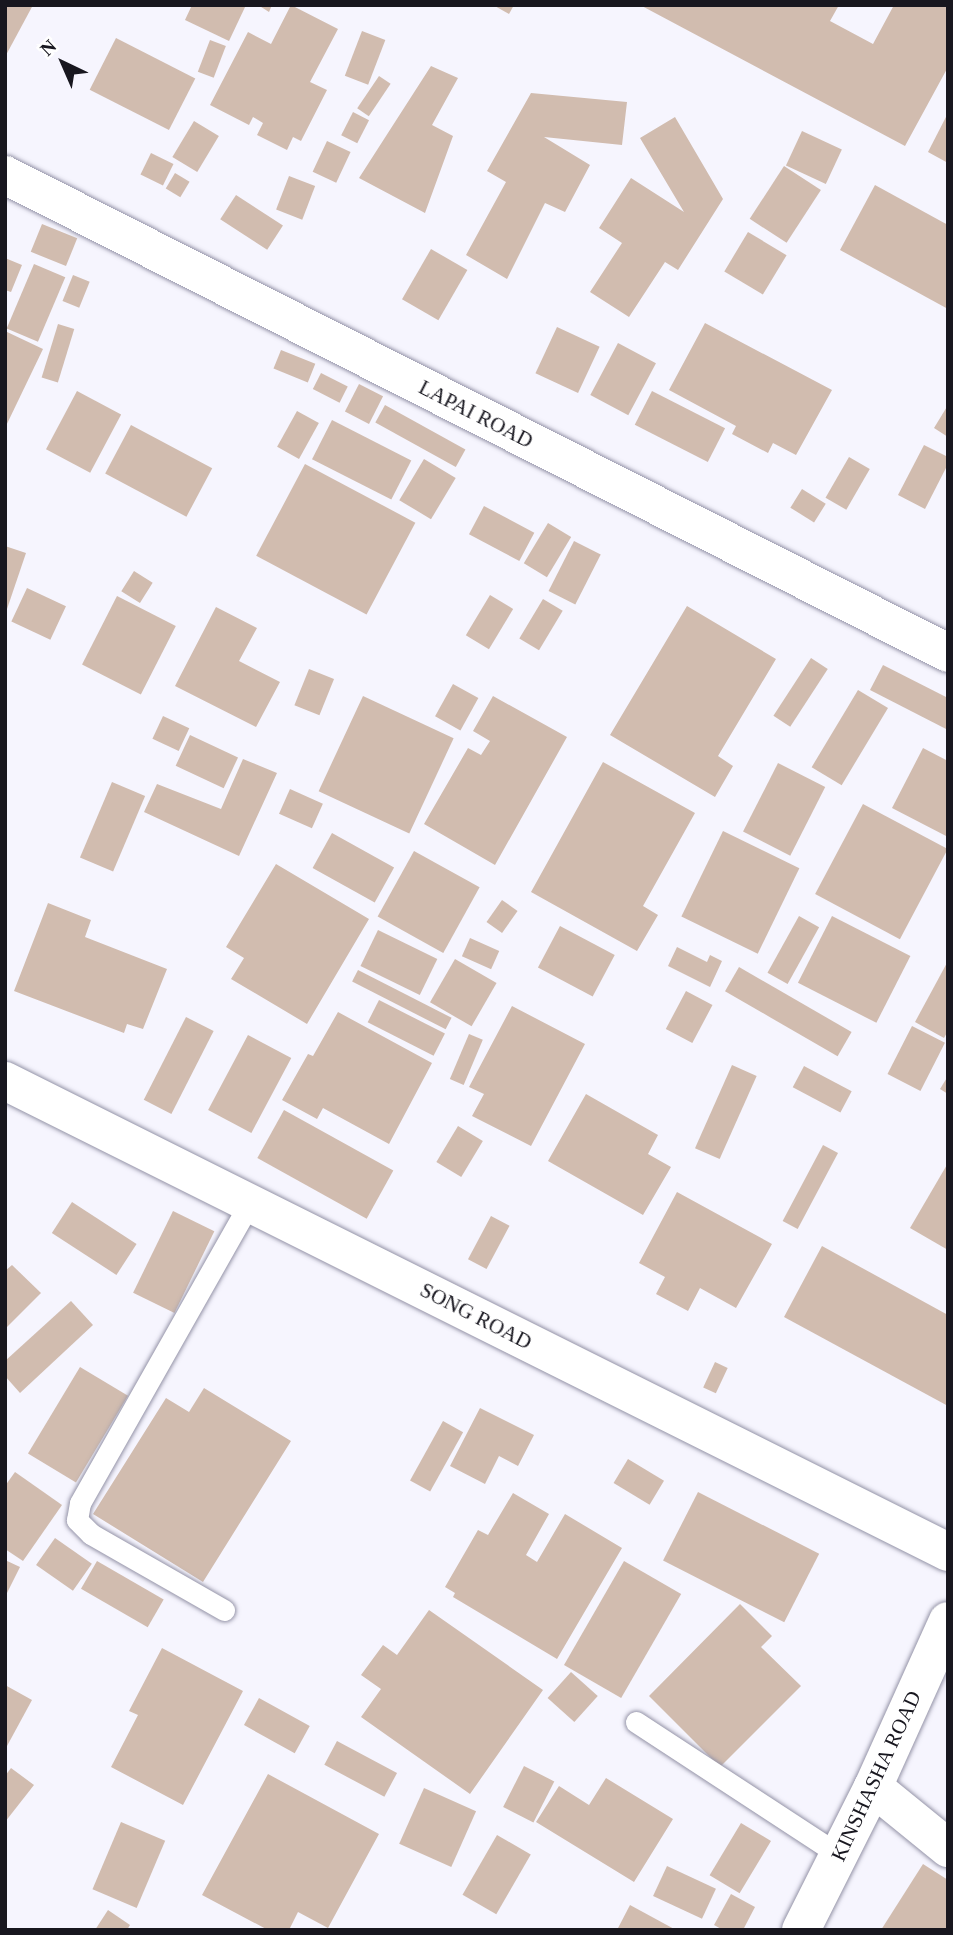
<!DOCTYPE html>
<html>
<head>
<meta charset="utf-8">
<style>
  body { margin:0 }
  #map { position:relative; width:953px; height:1935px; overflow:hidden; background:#f6f5fe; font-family:Georgia,serif }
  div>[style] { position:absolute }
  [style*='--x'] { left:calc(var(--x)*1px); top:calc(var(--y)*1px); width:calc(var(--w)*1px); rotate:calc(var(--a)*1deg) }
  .building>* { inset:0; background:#d1bcaf; transform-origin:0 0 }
  .roads { filter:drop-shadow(0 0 2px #9493a7) drop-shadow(0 0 2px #9493a7) }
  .lane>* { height:21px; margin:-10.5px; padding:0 10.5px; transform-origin:10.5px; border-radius:10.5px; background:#fff }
  .street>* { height:38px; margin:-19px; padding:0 19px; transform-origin:19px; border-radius:19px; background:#fff }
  span { translate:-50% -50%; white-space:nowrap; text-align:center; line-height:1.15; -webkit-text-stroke:6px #fff; paint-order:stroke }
  .street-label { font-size:21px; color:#18171f }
  .frame { position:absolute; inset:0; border:7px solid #18171f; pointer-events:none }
  .north { position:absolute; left:28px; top:28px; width:70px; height:70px; -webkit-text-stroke:5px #fff; paint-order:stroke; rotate:316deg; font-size:19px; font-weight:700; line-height:28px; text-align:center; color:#18171f }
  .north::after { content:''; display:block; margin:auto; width:24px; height:32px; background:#18171f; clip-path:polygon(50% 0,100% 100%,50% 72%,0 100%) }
</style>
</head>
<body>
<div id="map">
  <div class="building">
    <div style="clip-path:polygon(5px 5px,33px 5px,5px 57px)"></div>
    <div style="clip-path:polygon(192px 5px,246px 5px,229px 41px,185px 20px)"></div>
    <div style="clip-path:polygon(258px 5px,272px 5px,269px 12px)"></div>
    <div style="clip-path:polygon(291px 5px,338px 29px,310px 82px,327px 90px,301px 141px,293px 137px,287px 150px,257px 135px,263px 123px,253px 117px,249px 125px,210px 105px,248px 32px,271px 44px)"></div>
    <div style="clip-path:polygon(493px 5px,514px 5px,509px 14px)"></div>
    <div style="clip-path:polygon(640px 5px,839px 5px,830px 21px,873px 44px,894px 5px,948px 5px,948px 67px,905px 146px)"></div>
    <div style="left:362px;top:31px;width:25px;height:48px;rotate:21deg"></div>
    <div style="left:116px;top:38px;width:89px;height:58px;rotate:27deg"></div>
    <div style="left:210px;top:40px;width:17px;height:34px;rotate:21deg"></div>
    <div style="clip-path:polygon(431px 66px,458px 78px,432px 125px,453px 136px,425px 213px,359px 178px)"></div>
    <div style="left:379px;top:76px;width:14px;height:39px;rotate:34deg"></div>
    <div style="clip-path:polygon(531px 93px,627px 102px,622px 145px,544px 137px,590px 165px,565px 212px,545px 203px,507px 279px,466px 255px,506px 182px,487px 171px)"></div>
    <div style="left:353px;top:112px;width:18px;height:26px;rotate:27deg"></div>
    <div style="clip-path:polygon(948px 113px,948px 163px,928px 152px)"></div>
    <div style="clip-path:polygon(675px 117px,723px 199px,678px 270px,665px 262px,629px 317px,590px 292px,622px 243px,599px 228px,631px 178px,684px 212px,640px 138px)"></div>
    <div style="left:194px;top:121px;width:29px;height:42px;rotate:31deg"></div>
    <div style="left:802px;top:131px;width:44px;height:38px;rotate:25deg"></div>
    <div style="left:327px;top:141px;width:26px;height:34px;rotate:25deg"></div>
    <div style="left:151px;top:153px;width:25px;height:24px;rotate:26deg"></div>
    <div style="left:784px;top:166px;width:44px;height:63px;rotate:33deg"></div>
    <div style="left:175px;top:173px;width:17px;height:18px;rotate:31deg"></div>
    <div style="left:289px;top:176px;width:28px;height:36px;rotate:21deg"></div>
    <div style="clip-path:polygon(875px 185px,948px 225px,948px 309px,840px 250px)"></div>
    <div style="left:236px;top:195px;width:56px;height:29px;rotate:33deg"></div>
    <div style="left:42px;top:224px;width:38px;height:30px;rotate:22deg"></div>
    <div style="left:748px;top:232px;width:45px;height:46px;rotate:31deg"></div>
    <div style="left:431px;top:249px;width:42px;height:58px;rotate:30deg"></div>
    <div style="clip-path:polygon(5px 258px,22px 265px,11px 292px,5px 290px)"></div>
    <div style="left:34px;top:264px;width:34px;height:70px;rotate:23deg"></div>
    <div style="left:73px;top:275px;width:18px;height:28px;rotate:22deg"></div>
    <div style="clip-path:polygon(705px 323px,832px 390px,796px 455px,773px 443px,768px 453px,732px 434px,736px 426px,669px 390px)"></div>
    <div style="left:58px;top:324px;width:17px;height:56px;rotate:17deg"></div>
    <div style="left:557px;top:327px;width:47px;height:51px;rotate:25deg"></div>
    <div style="clip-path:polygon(5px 331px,43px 349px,5px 428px)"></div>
    <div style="left:618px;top:343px;width:43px;height:59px;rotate:28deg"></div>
    <div style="left:281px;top:350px;width:37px;height:20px;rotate:22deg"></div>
    <div style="left:321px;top:373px;width:30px;height:18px;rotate:27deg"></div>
    <div style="left:359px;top:384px;width:27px;height:31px;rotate:27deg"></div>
    <div style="left:77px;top:391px;width:50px;height:66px;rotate:28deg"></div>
    <div style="left:652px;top:391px;width:82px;height:38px;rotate:27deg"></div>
    <div style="left:385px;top:405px;width:92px;height:20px;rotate:29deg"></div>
    <div style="clip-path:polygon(948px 405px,948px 437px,934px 428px)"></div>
    <div style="left:297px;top:411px;width:25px;height:41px;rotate:29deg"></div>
    <div style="left:332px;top:420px;width:89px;height:44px;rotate:27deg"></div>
    <div style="left:131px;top:425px;width:92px;height:55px;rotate:28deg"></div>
    <div style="clip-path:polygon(924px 445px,948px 457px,948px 464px,925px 509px,898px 495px)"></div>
    <div style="left:849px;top:457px;width:24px;height:47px;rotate:30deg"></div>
    <div style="left:424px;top:459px;width:37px;height:48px;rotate:31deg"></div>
    <div style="left:305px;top:464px;width:125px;height:104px;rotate:28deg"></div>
    <div style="left:802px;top:489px;width:28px;height:22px;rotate:32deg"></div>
    <div style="left:484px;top:506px;width:57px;height:32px;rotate:28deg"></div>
    <div style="left:548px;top:523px;width:27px;height:47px;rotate:31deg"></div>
    <div style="left:574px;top:541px;width:30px;height:56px;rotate:27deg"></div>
    <div style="clip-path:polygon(5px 546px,26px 553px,6px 612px,5px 612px)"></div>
    <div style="left:134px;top:571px;width:22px;height:24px;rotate:32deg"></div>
    <div style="left:27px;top:588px;width:43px;height:37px;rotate:25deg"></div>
    <div style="left:490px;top:595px;width:27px;height:47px;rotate:31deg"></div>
    <div style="left:117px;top:596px;width:66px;height:77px;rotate:27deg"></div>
    <div style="left:543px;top:599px;width:23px;height:46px;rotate:31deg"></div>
    <div style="clip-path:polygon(687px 606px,776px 659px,718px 756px,733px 766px,715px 797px,610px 735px)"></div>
    <div style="clip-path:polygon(216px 607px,257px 628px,239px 661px,280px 682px,256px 727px,175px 686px)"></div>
    <div style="left:811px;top:658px;width:20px;height:69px;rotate:33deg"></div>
    <div style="clip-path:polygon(883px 665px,948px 698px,948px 730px,870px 690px)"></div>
    <div style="left:309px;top:669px;width:27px;height:39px;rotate:22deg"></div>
    <div style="left:453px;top:684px;width:29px;height:37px;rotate:29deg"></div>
    <div style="left:858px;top:690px;width:35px;height:90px;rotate:31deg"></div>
    <div style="left:363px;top:696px;width:100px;height:105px;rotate:25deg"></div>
    <div style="clip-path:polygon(493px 696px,567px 737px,495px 865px,424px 824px,468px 748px,481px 755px,490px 741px,473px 731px)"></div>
    <div style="left:163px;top:716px;width:29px;height:25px;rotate:25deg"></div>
    <div style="left:190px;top:735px;width:53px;height:34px;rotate:25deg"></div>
    <div style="clip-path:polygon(923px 748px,948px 761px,948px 837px,892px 808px)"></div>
    <div style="clip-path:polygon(243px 759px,277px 773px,239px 856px,144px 812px,157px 784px,221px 809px)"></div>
    <div style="clip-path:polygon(603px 762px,695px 813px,643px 906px,658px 915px,637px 951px,531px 892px)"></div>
    <div style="left:778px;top:763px;width:53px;height:77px;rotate:27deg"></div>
    <div style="left:112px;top:782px;width:36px;height:82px;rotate:23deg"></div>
    <div style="left:290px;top:789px;width:36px;height:27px;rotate:24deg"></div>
    <div style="left:863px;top:804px;width:96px;height:102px;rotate:28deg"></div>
    <div style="left:723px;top:831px;width:85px;height:95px;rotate:26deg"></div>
    <div style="left:332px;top:833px;width:71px;height:40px;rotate:29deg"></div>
    <div style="left:414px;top:851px;width:75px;height:75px;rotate:29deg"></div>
    <div style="clip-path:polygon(276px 864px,369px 919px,307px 1024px,231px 979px,244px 958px,226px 947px)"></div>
    <div style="left:502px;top:900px;width:19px;height:27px;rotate:35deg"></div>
    <div style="clip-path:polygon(48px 903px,91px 920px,85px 937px,167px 969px,143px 1029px,127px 1024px,124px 1033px,14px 991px)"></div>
    <div style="left:799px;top:916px;width:23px;height:65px;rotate:29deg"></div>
    <div style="left:832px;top:916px;width:88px;height:75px;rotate:27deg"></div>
    <div style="left:560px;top:926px;width:62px;height:47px;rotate:28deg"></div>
    <div style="left:378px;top:930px;width:66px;height:40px;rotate:26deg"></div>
    <div style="left:470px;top:938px;width:32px;height:20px;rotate:24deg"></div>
    <div style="clip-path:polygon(677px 947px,707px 962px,710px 955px,722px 961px,710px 987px,668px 966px)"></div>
    <div style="left:455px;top:959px;width:48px;height:50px;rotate:30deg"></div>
    <div style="clip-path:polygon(948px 961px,948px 1031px,944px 1038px,915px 1022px)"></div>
    <div style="left:739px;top:967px;width:130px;height:28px;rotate:30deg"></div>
    <div style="left:358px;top:970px;width:105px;height:13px;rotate:27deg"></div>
    <div style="left:686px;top:991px;width:30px;height:43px;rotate:28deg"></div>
    <div style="left:379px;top:1000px;width:74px;height:25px;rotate:27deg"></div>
    <div style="clip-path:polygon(512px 1006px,585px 1044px,531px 1146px,472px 1116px,484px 1094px,469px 1087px)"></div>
    <div style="clip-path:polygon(338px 1012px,432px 1063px,389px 1144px,323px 1108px,317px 1119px,282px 1100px,308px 1054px,313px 1056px)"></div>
    <div style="left:186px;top:1017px;width:31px;height:93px;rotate:27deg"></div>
    <div style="left:912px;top:1026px;width:37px;height:54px;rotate:27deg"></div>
    <div style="left:469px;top:1034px;width:15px;height:49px;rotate:23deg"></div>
    <div style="left:248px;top:1035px;width:49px;height:85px;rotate:28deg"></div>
    <div style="left:732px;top:1065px;width:27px;height:91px;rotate:24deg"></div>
    <div style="left:804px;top:1066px;width:54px;height:24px;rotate:28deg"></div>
    <div style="clip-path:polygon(948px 1076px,948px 1094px,940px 1089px)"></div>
    <div style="clip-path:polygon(586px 1094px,658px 1135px,648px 1154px,671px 1167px,643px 1215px,548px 1161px)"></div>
    <div style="left:284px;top:1110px;width:125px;height:55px;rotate:29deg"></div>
    <div style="left:458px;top:1126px;width:29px;height:42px;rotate:31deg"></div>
    <div style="left:823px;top:1145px;width:17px;height:86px;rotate:28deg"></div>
    <div style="clip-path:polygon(948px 1163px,948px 1250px,910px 1228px)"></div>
    <div style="clip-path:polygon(677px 1192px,772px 1244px,736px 1308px,700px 1288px,688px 1311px,656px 1294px,665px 1277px,639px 1263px)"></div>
    <div style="left:72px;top:1202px;width:77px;height:37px;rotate:33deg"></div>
    <div style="left:173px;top:1211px;width:46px;height:91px;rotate:26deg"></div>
    <div style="left:491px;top:1216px;width:21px;height:49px;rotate:28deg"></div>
    <div style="clip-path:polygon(822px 1246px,948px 1315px,948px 1406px,784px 1317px)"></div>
    <div style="clip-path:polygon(12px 1265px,41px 1293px,5px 1329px,5px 1271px)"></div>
    <div style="clip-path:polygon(71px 1301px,93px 1325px,20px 1393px,5px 1376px,5px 1361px)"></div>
    <div style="left:715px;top:1362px;width:14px;height:28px;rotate:25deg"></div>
    <div style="left:80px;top:1367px;width:56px;height:101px;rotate:31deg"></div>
    <div style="clip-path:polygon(204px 1388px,291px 1441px,203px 1582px,93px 1514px,166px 1398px,189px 1412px)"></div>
    <div style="clip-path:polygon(480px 1408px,534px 1435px,518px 1466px,499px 1456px,485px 1484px,450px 1466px)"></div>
    <div style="left:443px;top:1421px;width:23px;height:68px;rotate:29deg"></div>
    <div style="left:628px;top:1459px;width:42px;height:28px;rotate:31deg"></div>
    <div style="clip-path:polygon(15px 1472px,62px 1505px,23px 1561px,5px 1549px,5px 1486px)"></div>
    <div style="left:698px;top:1492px;width:136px;height:77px;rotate:27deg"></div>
    <div style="clip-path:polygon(513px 1493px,549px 1514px,526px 1555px,537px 1562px,565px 1514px,622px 1548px,557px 1659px,453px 1597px,455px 1593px,445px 1587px,478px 1530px,488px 1535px)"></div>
    <div style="left:55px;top:1538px;width:45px;height:33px;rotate:35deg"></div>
    <div style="clip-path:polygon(5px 1560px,20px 1567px,5px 1597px)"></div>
    <div style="left:97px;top:1561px;width:77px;height:32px;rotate:30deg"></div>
    <div style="left:624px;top:1561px;width:66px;height:120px;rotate:30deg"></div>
    <div style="clip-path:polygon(740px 1604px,772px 1636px,761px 1647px,801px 1686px,720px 1767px,649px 1696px)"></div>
    <div style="clip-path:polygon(429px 1610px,543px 1690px,470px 1794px,361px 1717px,381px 1689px,361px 1675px,383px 1645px,397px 1655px)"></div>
    <div style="clip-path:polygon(162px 1648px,243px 1691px,183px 1805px,111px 1767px,138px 1715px,129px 1711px)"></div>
    <div style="left:571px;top:1672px;width:36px;height:35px;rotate:42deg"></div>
    <div style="clip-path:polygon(5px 1685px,32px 1700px,7px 1746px,5px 1745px)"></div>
    <div style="left:259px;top:1698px;width:58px;height:31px;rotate:29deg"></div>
    <div style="left:337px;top:1741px;width:68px;height:27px;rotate:28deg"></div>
    <div style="left:524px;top:1766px;width:34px;height:46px;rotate:27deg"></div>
    <div style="clip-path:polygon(11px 1768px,34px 1785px,5px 1822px,5px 1776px)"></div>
    <div style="clip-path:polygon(268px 1774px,379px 1834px,328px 1928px,298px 1912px,289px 1930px,268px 1930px,202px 1895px)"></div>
    <div style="clip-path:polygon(606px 1778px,673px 1819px,634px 1882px,536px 1822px,559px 1786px,589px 1805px)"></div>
    <div style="left:424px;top:1788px;width:57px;height:61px;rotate:24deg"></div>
    <div style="left:121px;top:1822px;width:48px;height:73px;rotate:23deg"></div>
    <div style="left:741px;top:1823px;width:35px;height:61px;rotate:31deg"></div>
    <div style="left:497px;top:1835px;width:39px;height:69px;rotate:30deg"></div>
    <div style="clip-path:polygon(923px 1864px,948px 1880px,948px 1930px,881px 1930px)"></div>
    <div style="left:667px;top:1866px;width:54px;height:33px;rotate:25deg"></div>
    <div style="clip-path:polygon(731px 1894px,755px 1907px,743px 1930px,723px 1930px,714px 1925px)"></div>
    <div style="clip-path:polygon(630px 1905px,676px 1930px,617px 1930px)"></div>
    <div style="clip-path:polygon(108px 1910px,130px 1925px,127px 1930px,95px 1930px)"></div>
  </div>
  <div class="roads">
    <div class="lane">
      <div style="--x:224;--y:1610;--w:153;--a:-150.3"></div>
      <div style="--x:91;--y:1534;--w:20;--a:-135"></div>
      <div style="--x:77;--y:1520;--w:17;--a:-80"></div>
      <div style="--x:80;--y:1503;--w:345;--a:-60.5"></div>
      <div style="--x:636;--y:1722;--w:243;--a:33.2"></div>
    </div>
    <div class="street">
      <div style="--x:5;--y:175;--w:1057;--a:26.88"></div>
      <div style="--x:5;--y:1081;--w:1054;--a:26.54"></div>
      <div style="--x:873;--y:1787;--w:97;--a:39.1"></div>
      <div style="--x:801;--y:1930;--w:160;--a:-63.3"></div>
      <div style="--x:873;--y:1787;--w:182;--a:-65.7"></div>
    </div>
  </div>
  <div class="street-label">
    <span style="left:476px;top:414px;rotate:27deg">LAPAI ROAD</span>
    <span style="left:476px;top:1316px;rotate:27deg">SONG ROAD</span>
    <span style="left:876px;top:1776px;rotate:-65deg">KINSHASHA ROAD</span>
  </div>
  <div class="frame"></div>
  <div class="north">N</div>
</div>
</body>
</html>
